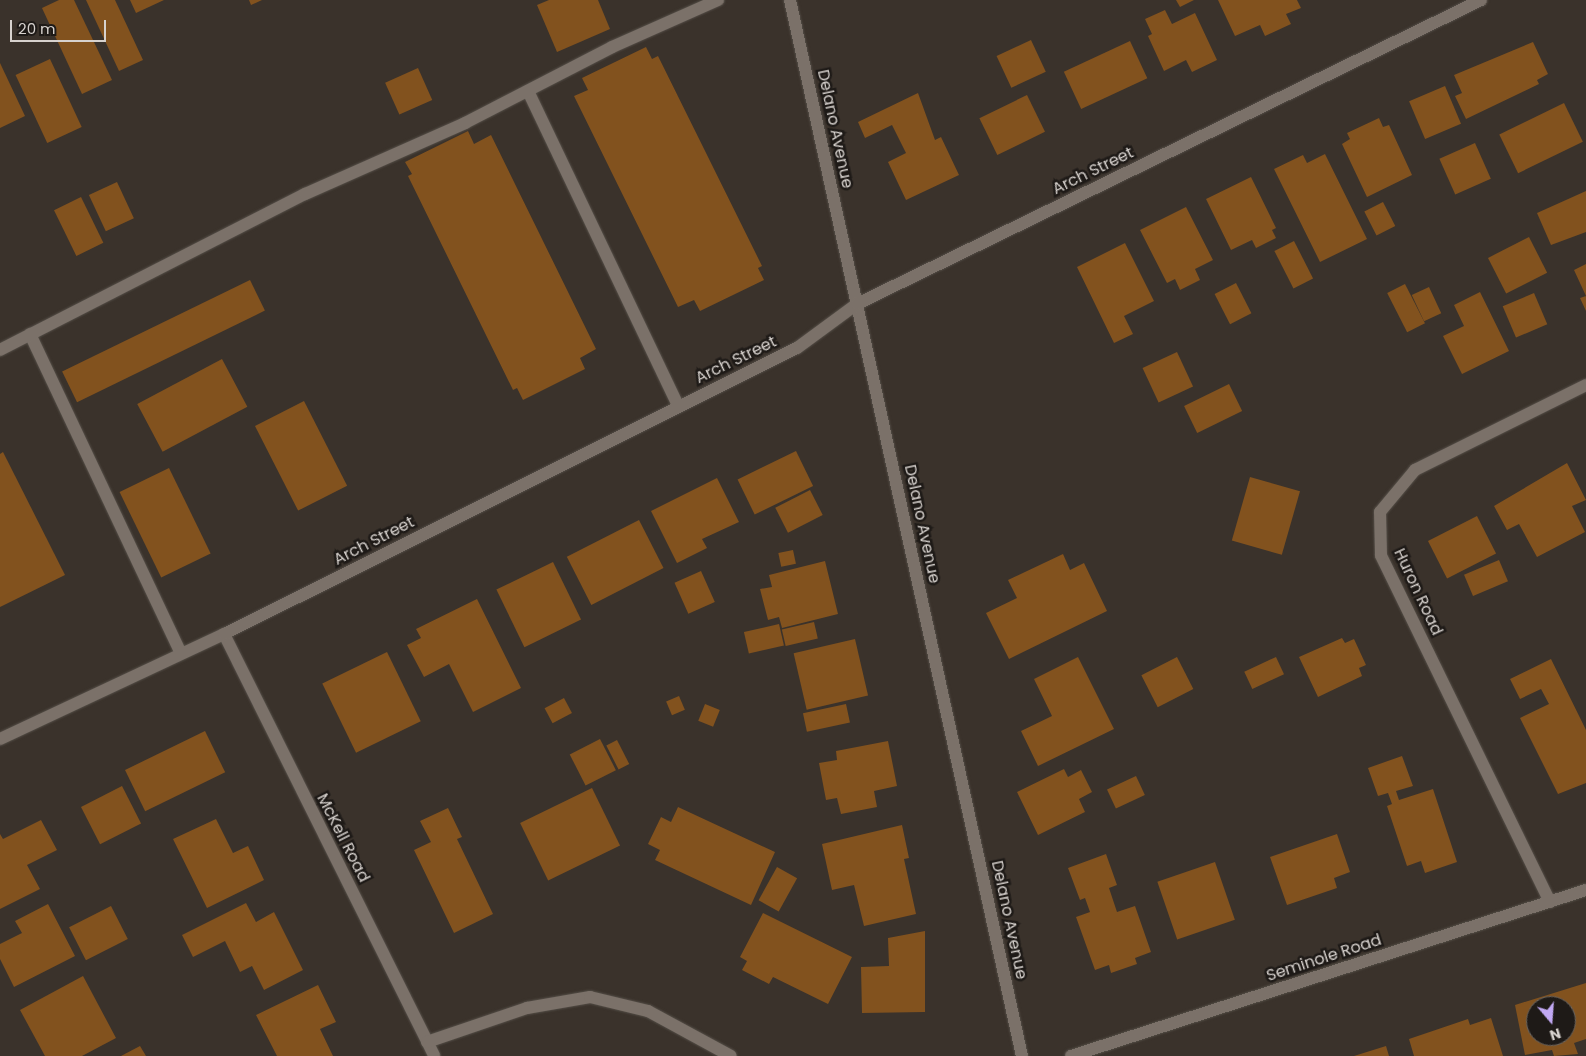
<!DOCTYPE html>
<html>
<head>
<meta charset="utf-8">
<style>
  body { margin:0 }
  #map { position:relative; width:1586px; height:1056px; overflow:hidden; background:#3a322b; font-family:Poppins,sans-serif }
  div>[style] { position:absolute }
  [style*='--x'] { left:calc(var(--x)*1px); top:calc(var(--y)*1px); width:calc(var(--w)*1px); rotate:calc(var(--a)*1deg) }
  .building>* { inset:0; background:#82521e; transform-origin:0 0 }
  .roads { filter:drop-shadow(0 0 1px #544e47) drop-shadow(0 0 1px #544e47) }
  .minor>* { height:12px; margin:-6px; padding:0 6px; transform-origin:6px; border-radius:6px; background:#7b7169 }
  span { translate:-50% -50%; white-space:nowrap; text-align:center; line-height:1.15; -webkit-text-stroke:5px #1e1a17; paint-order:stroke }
  .street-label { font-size:16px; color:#d7d2ce }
  .north { position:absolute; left:1526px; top:996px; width:50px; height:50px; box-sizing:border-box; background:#1e1a17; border:1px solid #686460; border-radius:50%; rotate:162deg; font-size:14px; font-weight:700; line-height:20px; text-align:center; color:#d7d2ce }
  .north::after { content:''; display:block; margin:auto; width:18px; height:22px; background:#c1a8f3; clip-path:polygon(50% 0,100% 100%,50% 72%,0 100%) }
  .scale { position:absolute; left:10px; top:20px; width:96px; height:22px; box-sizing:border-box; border:2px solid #d7d2ce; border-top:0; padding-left:6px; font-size:15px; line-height:18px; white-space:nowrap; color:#d7d2ce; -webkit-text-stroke:4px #1e1a17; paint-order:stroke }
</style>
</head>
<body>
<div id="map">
  <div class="building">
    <div style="clip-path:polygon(59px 0,74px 0,112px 80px,82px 94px,42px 8px)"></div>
    <div style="clip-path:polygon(86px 0,115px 0,143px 60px,119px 71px)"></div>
    <div style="clip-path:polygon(130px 0,164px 0,136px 13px)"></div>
    <div style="clip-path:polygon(249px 0,262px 0,251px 5px)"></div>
    <div style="clip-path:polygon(549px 0,598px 0,610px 29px,557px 52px,537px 5px)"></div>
    <div style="clip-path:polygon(1176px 0,1194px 0,1180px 7px)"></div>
    <div style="clip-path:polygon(1218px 0,1297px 0,1301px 8px,1286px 14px,1291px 24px,1265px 36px,1260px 25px,1235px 36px)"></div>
    <div style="clip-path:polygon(1165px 10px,1172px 24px,1195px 13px,1217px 60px,1192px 72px,1186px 60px,1164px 71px,1148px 36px,1152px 34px,1145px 19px)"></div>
    <div style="left:1031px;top:40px;width:35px;height:38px;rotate:65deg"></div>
    <div style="left:1130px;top:41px;width:41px;height:73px;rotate:65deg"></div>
    <div style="clip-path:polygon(1533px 42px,1548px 74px,1537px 80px,1539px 84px,1466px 119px,1455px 96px,1462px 93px,1454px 75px)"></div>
    <div style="clip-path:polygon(646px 47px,652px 59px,658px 56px,762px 266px,758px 268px,764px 280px,700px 311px,694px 300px,678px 307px,574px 96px,588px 90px,582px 78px)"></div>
    <div style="left:50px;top:59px;width:75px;height:38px;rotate:65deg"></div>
    <div style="clip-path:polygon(0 63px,25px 116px,0 128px)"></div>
    <div style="left:418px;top:68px;width:35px;height:36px;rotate:66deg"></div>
    <div style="left:1445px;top:86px;width:41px;height:39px;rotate:67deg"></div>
    <div style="clip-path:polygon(918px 93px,935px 140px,941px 137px,959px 175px,906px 200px,888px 162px,906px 153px,892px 125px,865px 138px,858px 122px)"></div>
    <div style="left:1027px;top:95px;width:41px;height:53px;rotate:64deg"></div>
    <div style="left:1564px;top:103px;width:43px;height:72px;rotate:64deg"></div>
    <div style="clip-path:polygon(1379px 118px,1383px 127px,1389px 125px,1412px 175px,1367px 197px,1342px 144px,1350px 139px,1347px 133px)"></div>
    <div style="clip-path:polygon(468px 131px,474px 144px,491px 135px,596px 349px,580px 358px,585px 369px,523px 400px,517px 388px,513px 390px,408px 176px,412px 174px,405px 162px)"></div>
    <div style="left:1475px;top:143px;width:39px;height:39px;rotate:66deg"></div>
    <div style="clip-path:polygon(1325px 154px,1367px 239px,1320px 262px,1274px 169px,1303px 155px,1307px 163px)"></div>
    <div style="clip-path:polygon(1251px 177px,1276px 228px,1272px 230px,1276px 238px,1256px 248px,1252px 240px,1231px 250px,1206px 199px)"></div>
    <div style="left:117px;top:182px;width:40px;height:31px;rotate:65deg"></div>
    <div style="clip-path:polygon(1586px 191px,1586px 232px,1551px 245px,1537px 213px)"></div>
    <div style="left:81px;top:197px;width:51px;height:30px;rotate:64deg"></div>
    <div style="left:1383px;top:202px;width:27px;height:21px;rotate:63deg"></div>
    <div style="clip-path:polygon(1186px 207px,1213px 260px,1195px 269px,1200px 280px,1180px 290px,1175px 279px,1167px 283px,1140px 230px)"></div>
    <div style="left:1529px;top:237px;width:40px;height:46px;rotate:63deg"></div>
    <div style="left:1294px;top:241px;width:42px;height:22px;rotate:63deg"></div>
    <div style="clip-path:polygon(1125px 243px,1154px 301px,1124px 316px,1133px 334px,1114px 343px,1077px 267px)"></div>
    <div style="clip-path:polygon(1586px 264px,1586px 311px,1580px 298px,1586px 296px,1574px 270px)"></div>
    <div style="left:250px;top:280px;width:34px;height:209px;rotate:64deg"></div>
    <div style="left:1236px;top:283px;width:34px;height:24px;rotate:63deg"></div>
    <div style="left:1405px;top:284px;width:44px;height:20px;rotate:63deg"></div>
    <div style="left:1429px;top:287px;width:29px;height:19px;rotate:65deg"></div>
    <div style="clip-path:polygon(1480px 292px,1509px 351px,1462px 374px,1443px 336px,1464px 326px,1454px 305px)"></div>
    <div style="left:1534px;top:293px;width:34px;height:34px;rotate:67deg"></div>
    <div style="left:1177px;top:352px;width:38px;height:38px;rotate:65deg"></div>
    <div style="left:222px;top:359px;width:54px;height:96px;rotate:62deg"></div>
    <div style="left:1229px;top:384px;width:30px;height:50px;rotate:64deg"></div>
    <div style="left:304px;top:401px;width:95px;height:55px;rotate:63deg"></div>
    <div style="left:796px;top:451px;width:39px;height:65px;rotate:64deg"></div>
    <div style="clip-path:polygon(3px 452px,65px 575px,0 607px,0 454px)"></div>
    <div style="clip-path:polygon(1567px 463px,1586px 500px,1572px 506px,1585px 532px,1537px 557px,1519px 524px,1507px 530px,1494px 506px)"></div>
    <div style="left:169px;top:468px;width:95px;height:55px;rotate:64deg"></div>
    <div style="left:1250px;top:477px;width:52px;height:66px;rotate:16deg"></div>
    <div style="clip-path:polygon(717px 478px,739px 522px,702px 539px,707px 548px,677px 563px,651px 511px)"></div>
    <div style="left:810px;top:490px;width:28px;height:39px;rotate:63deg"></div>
    <div style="left:1477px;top:516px;width:42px;height:55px;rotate:63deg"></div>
    <div style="left:639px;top:520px;width:54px;height:81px;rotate:63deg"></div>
    <div style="left:793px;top:550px;width:14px;height:15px;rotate:78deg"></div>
    <div style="clip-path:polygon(1063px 554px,1070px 570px,1084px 563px,1107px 611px,1009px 659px,986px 613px,1017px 598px,1008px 580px)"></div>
    <div style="left:1499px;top:560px;width:23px;height:38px;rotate:67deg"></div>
    <div style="clip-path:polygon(825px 561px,838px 614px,782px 628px,779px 617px,768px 620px,760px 589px,772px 587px,769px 575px)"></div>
    <div style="left:553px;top:562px;width:64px;height:63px;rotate:64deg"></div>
    <div style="left:701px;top:571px;width:34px;height:29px;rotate:66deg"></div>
    <div style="clip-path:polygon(477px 599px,521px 688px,473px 712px,449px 664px,424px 677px,407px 645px,421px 638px,416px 629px)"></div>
    <div style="left:814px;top:622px;width:17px;height:33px;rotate:77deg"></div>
    <div style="left:779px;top:624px;width:22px;height:36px;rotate:77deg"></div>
    <div style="clip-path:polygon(1342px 638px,1345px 643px,1354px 639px,1366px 665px,1359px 668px,1362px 676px,1318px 697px,1299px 657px)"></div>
    <div style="left:855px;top:639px;width:58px;height:63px;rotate:77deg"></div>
    <div style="left:387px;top:652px;width:77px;height:72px;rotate:64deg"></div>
    <div style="clip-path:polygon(1078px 657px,1114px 729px,1038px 766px,1021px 731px,1052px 716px,1034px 679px)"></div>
    <div style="left:1177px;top:657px;width:36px;height:40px;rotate:63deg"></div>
    <div style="left:1276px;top:657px;width:19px;height:35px;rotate:65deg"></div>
    <div style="clip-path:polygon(1551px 659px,1586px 730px,1586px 783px,1558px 794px,1520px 718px,1549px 704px,1541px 689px,1520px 699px,1510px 679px)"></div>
    <div style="left:679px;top:696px;width:15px;height:14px;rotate:67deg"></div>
    <div style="left:564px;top:698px;width:17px;height:22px;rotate:62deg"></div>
    <div style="left:705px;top:704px;width:16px;height:18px;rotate:22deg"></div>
    <div style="left:846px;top:704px;width:19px;height:44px;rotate:78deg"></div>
    <div style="left:205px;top:731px;width:46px;height:89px;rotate:64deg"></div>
    <div style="left:600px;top:739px;width:35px;height:34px;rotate:63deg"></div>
    <div style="left:617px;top:740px;width:27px;height:12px;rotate:63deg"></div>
    <div style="clip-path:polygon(888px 741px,897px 786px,874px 791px,877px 807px,841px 814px,837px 798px,826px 800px,819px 763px,837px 760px,836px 751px)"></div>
    <div style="clip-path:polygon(1402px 756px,1413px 786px,1396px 791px,1399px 800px,1433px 789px,1457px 862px,1425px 873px,1421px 861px,1407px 866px,1387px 806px,1392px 804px,1388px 793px,1378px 796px,1368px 768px)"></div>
    <div style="clip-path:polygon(1064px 769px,1068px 777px,1081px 770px,1092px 792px,1079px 799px,1085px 812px,1038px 835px,1017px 792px)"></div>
    <div style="left:1136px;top:776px;width:21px;height:32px;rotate:65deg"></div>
    <div style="left:122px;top:786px;width:42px;height:46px;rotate:63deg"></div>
    <div style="left:592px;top:788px;width:64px;height:80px;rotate:64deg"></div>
    <div style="clip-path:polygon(678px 807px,775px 852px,751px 905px,655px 860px,660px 850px,648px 844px,661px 817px,671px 822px)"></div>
    <div style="clip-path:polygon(448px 808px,462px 837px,457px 839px,493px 914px,454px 933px,414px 850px,431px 842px,420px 821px)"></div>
    <div style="clip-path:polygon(216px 819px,233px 853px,248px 846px,264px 880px,207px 908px,173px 839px)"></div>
    <div style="clip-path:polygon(41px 820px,57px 850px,27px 865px,40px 889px,0 909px,0 834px,3px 839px)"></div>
    <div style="clip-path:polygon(902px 825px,909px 858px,904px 859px,916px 914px,864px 926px,854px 885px,832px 890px,822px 844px)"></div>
    <div style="clip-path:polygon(1337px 834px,1350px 872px,1334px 878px,1337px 888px,1287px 905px,1270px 857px)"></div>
    <div style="clip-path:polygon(1106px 854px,1117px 885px,1109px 888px,1117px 912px,1135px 906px,1151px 952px,1135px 958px,1137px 964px,1111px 973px,1109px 965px,1095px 970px,1076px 917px,1090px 912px,1085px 898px,1080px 900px,1068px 868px)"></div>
    <div style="left:1215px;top:862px;width:61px;height:61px;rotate:71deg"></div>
    <div style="left:777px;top:867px;width:23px;height:38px;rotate:29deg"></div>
    <div style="clip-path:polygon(246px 903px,256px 922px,274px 912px,303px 970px,264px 990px,252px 966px,240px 972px,225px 941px,193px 957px,182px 935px)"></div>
    <div style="clip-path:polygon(48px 904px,75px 956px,14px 987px,0 959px,0 944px,22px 933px,15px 921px)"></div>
    <div style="left:111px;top:906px;width:37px;height:47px;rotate:63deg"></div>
    <div style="clip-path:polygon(763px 913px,852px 957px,828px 1004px,773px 977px,769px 984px,742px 970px,747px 961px,740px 957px)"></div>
    <div style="clip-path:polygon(925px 931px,925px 1012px,862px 1013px,861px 967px,889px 966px,888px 938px)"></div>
    <div style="clip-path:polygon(83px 976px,116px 1038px,82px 1056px,45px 1056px,20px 1010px)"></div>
    <div style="clip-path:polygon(evenodd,1586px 983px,1586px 1039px,1574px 1043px,1578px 1054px,1554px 1056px,1552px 1050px,1525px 1055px,1515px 1005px,1586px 983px,1536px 1006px,1566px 1006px,1566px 1036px,1536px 1036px,1536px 1006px)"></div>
    <div style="clip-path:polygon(318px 985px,336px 1022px,320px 1029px,333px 1056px,277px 1056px,256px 1015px)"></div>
    <div style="clip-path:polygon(1491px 1018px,1503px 1056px,1414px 1056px,1409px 1039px,1468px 1019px,1470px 1025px)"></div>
    <div style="clip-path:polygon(140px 1046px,146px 1056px,121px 1056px)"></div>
    <div style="clip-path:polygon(1386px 1046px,1389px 1056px,1354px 1056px)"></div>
  </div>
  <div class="roads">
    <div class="minor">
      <div style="--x:790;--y:0;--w:1081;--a:77.61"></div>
      <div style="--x:528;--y:91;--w:349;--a:64.5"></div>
      <div style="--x:30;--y:334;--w:353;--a:64.7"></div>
      <div style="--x:0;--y:350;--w:343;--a:-27.1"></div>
      <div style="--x:305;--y:194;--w:175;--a:-23.9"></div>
      <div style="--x:465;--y:123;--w:165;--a:-27.3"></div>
      <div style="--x:612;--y:47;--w:116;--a:-23.9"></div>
      <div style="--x:224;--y:634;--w:471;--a:63.5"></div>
      <div style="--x:0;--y:739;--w:247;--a:-25.1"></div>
      <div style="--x:224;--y:634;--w:640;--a:-26.53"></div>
      <div style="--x:797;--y:348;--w:74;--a:-36.3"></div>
      <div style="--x:857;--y:304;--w:694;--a:-25.97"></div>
      <div style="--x:1550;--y:902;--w:386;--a:-116"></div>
      <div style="--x:1381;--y:555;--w:43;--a:-91.3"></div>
      <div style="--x:1380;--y:512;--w:55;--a:-50.2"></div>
      <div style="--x:1415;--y:470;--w:191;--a:-26.4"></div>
      <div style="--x:427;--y:1042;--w:106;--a:-18.8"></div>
      <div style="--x:527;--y:1008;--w:64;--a:-9.9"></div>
      <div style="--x:590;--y:997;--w:60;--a:13.6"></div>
      <div style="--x:648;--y:1011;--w:94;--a:28.5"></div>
      <div style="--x:1071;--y:1056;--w:541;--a:-17.87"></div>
    </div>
  </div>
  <div class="street-label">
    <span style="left:835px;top:129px;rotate:78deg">Delano Avenue</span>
    <span style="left:1093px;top:171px;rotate:-26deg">Arch Street</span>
    <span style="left:736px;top:360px;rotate:-26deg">Arch Street</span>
    <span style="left:922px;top:524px;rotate:78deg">Delano Avenue</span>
    <span style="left:374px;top:541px;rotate:-27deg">Arch Street</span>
    <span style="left:1418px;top:592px;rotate:65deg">Huron Road</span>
    <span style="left:343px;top:838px;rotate:63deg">McKell Road</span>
    <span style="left:1009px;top:920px;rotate:78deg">Delano Avenue</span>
    <span style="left:1324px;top:958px;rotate:-18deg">Seminole Road</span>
  </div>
  <div class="north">N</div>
  <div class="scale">20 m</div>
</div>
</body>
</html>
